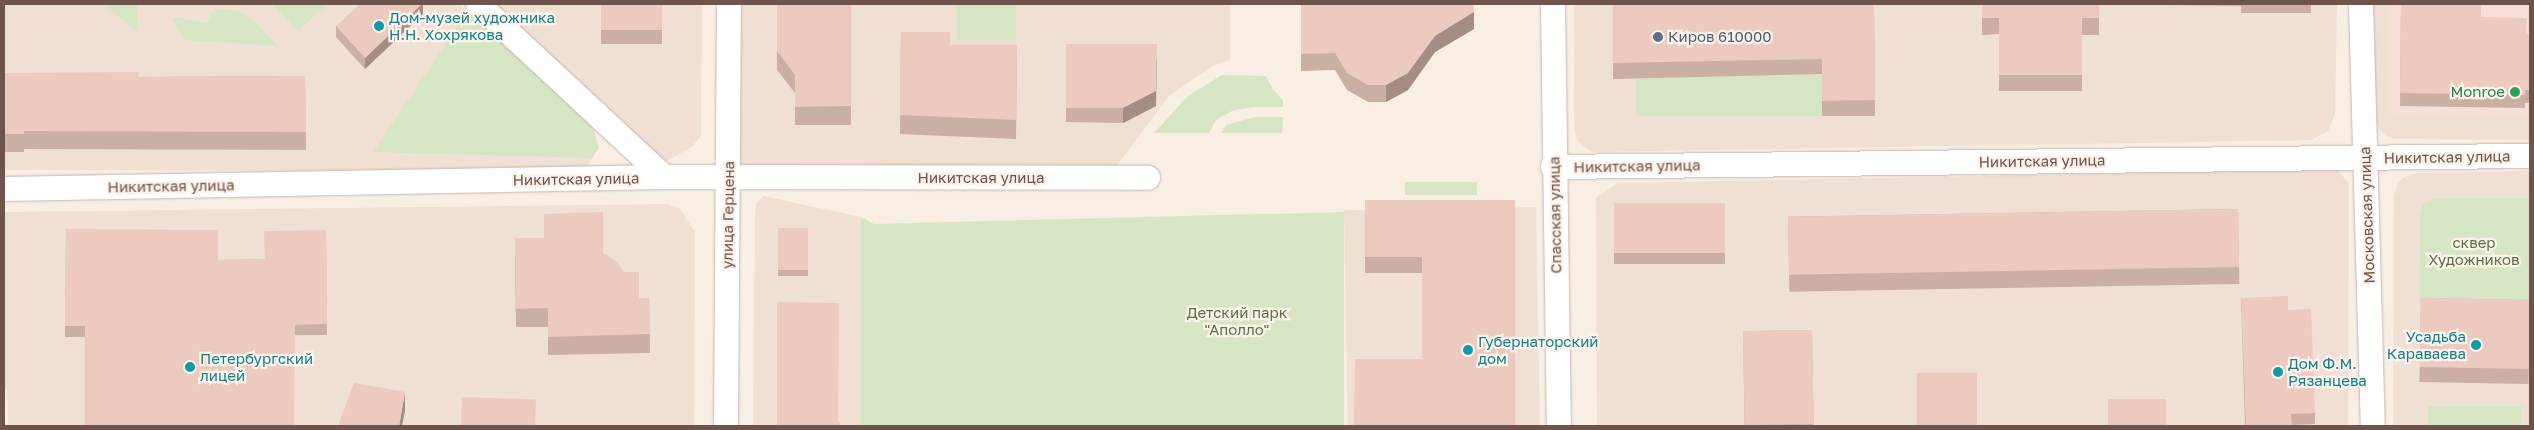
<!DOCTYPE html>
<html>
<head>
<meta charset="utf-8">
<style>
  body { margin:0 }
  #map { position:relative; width:2534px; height:430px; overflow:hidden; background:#f9eee4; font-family:"Golos Text",sans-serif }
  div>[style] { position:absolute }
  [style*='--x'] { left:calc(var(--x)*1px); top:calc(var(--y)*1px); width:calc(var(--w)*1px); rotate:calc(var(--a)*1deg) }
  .residential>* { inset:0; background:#f0dfd3; transform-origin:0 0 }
  .commercial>* { inset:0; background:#f8ded9; transform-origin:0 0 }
  .green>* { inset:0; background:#d6e5c4; transform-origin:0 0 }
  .roads { filter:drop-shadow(0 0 1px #c9b5ac) drop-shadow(0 0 1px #c9b5ac) }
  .minor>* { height:24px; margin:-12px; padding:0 12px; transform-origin:12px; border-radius:12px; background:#fff }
  .wall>* { inset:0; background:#cbaea4; transform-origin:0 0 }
  .shaded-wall>* { inset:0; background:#a58d86 }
  .building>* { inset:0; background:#eccabf; transform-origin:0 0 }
  .dots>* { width:14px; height:14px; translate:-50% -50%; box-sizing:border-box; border:2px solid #fdf2ea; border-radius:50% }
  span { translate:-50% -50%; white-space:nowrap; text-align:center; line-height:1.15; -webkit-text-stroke:4.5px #fdf2ea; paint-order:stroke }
  .culture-label { font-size:15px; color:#0d838f }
  .left { translate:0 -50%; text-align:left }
  .right { translate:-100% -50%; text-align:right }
  .service-label { font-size:15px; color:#4e5e75 }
  .leisure-label { font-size:15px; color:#27864d }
  .street-label { font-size:15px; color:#6f544d }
  .park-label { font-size:15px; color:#5a7346 }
  .frame { position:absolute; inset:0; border:5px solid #6f544d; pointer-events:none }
</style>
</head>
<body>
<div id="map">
  <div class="residential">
    <div style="clip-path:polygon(4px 4px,459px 4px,576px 106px,594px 129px,599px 148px,583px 171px,4px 170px)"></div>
    <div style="clip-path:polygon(486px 4px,702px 4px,701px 135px,693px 146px,665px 162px)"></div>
    <div style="clip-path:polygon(725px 4px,1230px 4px,1230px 60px,1214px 65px,1169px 96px,1112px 172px,753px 176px,732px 160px)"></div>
    <div style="clip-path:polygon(1574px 4px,2337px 4px,2335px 114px,2328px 131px,2311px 140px,1592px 152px,1577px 141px,1574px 126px)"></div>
    <div style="clip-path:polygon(2373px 4px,2530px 4px,2530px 140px,2395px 139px,2386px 136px,2372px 120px)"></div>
    <div style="clip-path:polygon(2337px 169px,2349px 184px,2348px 426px,1597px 426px,1596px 198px,1618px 183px)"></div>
    <div style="clip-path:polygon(2530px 171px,2530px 426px,2393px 426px,2394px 196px,2397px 185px,2403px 177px,2418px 173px)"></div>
    <div style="clip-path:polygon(763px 196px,861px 217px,861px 426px,753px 426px,755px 213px,756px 204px)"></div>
    <div style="clip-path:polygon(668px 204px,680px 209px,695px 232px,694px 426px,8px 426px,7px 389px,4px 389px,4px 212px)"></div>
    <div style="left:1536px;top:207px;width:219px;height:192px;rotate:89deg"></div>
  </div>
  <div class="commercial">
    <div style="left:2389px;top:4px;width:141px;height:110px"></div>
  </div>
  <div class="green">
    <div style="clip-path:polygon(103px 4px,137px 4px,138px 32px)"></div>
    <div style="clip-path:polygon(272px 4px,327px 4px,298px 31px)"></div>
    <div style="left:957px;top:4px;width:59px;height:36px"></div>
    <div style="clip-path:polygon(221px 9px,237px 11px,252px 19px,278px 46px,185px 40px,171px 19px,176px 17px,207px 24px,211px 13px)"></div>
    <div style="clip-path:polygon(468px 11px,587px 117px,599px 148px,592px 158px,373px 152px)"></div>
    <div style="left:1822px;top:74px;width:42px;height:186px;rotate:90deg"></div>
    <div style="clip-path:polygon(1222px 75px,1266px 76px,1272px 88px,1283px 100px,1283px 107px,1252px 107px,1232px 111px,1216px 120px,1209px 133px,1154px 133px,1188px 96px)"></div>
    <div style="clip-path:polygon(1255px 117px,1283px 117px,1282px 133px,1221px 133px,1226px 125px)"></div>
    <div style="left:1405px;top:182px;width:72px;height:13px"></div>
    <div style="clip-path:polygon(2434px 198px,2530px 198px,2530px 302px,2419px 304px,2420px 215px,2423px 204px)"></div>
    <div style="clip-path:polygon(1344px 212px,1344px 426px,861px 426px,861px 217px,874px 224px)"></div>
    <div style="left:2428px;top:406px;width:94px;height:20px"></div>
  </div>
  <div class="roads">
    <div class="minor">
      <div style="--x:478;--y:4;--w:254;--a:42.9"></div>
      <div style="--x:1553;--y:4;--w:422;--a:89.2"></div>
      <div style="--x:2361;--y:4;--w:422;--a:88.4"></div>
      <div style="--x:1553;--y:167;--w:977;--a:-0.65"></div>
      <div style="--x:4;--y:189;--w:660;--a:-1.04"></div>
      <div style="--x:664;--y:177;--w:484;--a:0.1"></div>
      <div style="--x:726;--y:426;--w:422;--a:-89.6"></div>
    </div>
  </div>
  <div class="wall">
    <div style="clip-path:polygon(423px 4px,423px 14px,365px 69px,336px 37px,336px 26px)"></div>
    <div style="left:601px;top:4px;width:61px;height:40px"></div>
    <div style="clip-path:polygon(777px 4px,851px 4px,851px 125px,795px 125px,795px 93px,777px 70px)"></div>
    <div style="clip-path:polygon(1301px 4px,1474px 29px,1435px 52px,1408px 90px,1386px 102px,1368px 102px,1347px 90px,1335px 70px,1301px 71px)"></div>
    <div style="clip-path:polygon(1613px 4px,1874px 4px,1875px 116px,1822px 116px,1822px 74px,1613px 79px)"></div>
    <div style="clip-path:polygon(1982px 4px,2099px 4px,2099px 35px,2082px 35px,2082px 91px,1999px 91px,1999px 34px,1982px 35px)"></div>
    <div style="clip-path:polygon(2163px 4px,2311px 4px,2311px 13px,2241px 13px,2241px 6px,2163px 5px)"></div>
    <div style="clip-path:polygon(2401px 4px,2481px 17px,2526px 34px,2530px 34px,2530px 103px,2525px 103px,2525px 108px,2400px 106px)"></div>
    <div style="clip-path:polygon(901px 32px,950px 45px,1017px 45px,1016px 139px,900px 134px)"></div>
    <div style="clip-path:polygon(1066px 44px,1156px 106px,1123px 123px,1066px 122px)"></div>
    <div style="clip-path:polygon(4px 73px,139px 77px,305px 76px,306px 150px,24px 149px,24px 152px,4px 152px)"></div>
    <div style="clip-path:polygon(1365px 200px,1515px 200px,1422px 359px,1422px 273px,1365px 273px)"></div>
    <div style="left:1725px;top:203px;width:61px;height:111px;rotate:90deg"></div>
    <div style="left:2238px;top:209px;width:75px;height:450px;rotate:89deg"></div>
    <div style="clip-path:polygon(544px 214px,603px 253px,639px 298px,649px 298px,650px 353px,548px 355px,548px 327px,516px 327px,515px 257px,544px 238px)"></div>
    <div style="left:778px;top:228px;width:30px;height:48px"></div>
    <div style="clip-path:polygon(66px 229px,218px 260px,265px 259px,326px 230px,327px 335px,65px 337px)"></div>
    <div style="clip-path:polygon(2241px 298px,2315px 413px,2315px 424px,2292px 425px,2292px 426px,2245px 426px)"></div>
    <div style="left:2421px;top:298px;width:109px;height:84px;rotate:1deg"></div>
    <div style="left:1812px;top:330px;width:96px;height:69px;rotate:89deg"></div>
  </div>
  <div class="shaded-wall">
    <div style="clip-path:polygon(422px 4px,423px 4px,423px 14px,365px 69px,365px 58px)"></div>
    <div style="clip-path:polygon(1474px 4px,1474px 29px,1435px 52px,1408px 90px,1386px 102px,1386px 85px,1435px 36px)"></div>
    <div style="clip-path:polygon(1157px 59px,1156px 106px,1123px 123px,1123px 108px)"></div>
    <div style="clip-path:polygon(405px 392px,405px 411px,402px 426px,399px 426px)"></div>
  </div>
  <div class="building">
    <div style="clip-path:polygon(360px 4px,422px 4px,365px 58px,336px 26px)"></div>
    <div style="left:601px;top:4px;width:61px;height:26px"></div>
    <div style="clip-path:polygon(777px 4px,851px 4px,851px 106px,795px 107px,795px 75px,777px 51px)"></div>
    <div style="clip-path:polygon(1301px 4px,1474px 4px,1474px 12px,1435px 36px,1408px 73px,1386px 85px,1368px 85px,1347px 73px,1335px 53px,1301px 54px)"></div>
    <div style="clip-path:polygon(1613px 4px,1874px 4px,1875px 100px,1822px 101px,1822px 59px,1613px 63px)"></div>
    <div style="clip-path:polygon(1982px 4px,2099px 4px,2099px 18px,2082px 18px,2082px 75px,1999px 75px,1999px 18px,1982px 18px)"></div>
    <div style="clip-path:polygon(2401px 4px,2481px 4px,2481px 17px,2527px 18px,2526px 34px,2530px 34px,2530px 90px,2525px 90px,2525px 95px,2400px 93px)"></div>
    <div style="clip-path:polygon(901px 32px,950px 32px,950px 45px,1017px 45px,1016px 120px,900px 115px)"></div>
    <div style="clip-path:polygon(1066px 44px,1157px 44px,1156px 91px,1123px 108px,1066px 108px)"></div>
    <div style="clip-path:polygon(139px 72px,138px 77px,305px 76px,306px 132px,24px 131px,24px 134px,4px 134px,4px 73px)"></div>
    <div style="clip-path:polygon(1365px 200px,1515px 200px,1515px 426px,1354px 426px,1355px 359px,1422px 359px,1422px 257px,1365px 257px)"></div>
    <div style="left:1725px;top:203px;width:50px;height:111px;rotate:90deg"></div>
    <div style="left:2238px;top:209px;width:58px;height:450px;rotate:89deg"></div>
    <div style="clip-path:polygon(603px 212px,603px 253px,615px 260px,624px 272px,639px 272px,639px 298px,649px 298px,650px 334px,548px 337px,548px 308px,516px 309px,515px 238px,544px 238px,544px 214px)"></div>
    <div style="left:778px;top:228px;width:30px;height:42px"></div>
    <div style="clip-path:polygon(66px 229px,218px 230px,218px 260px,265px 259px,264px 231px,326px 230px,327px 324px,295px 325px,294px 426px,85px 426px,85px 326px,65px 326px)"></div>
    <div style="clip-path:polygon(2288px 296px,2288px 310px,2311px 309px,2315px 413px,2291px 414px,2292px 426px,2246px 426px,2241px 298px)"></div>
    <div style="left:2421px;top:298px;width:109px;height:69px;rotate:1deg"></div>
    <div style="clip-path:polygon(777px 302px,839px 303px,838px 422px,840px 422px,840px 426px,777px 426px)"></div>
    <div style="left:1812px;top:330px;width:94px;height:69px;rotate:89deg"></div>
    <div style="left:1917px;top:373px;width:60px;height:53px"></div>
    <div style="clip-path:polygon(354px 383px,405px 392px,399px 426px,338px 426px)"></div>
    <div style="left:462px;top:397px;width:74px;height:29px;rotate:2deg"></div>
    <div style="left:2108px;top:399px;width:58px;height:27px"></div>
  </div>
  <div class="dots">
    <div style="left:379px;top:26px;background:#0f9aa8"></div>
    <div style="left:1658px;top:37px;background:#5c6f8a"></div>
    <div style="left:2515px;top:92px;background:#2e9e5b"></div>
    <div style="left:2476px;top:345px;background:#0f9aa8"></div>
    <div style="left:1468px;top:350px;background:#0f9aa8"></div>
    <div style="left:190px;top:367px;background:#0f9aa8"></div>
    <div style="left:2278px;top:372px;background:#0f9aa8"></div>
  </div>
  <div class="culture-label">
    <span class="left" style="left:389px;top:26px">Дом-музей художника<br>Н.Н. Хохрякова</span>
    <span class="right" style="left:2466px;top:345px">Усадьба<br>Караваева</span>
    <span class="left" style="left:1478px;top:350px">Губернаторский<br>дом</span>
    <span class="left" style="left:200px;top:367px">Петербургский<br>лицей</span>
    <span class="left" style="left:2288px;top:372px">Дом Ф.М.<br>Рязанцева</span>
  </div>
  <div class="service-label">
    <span class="left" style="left:1668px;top:37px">Киров 610000</span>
  </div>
  <div class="leisure-label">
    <span class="right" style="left:2505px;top:92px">Monroe</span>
  </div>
  <div class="street-label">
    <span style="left:2447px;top:157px;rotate:-1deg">Никитская улица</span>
    <span style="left:2042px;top:161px;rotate:-1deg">Никитская улица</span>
    <span style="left:1637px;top:166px;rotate:-1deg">Никитская улица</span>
    <span style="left:981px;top:178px">Никитская улица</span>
    <span style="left:576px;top:179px;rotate:-1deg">Никитская улица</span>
    <span style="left:171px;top:186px;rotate:-1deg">Никитская улица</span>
    <span style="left:728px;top:215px;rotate:-89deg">улица Герцена</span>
    <span style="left:1555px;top:215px;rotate:-91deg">Спасская улица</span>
    <span style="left:2367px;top:215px;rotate:-92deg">Московская улица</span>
  </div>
  <div class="park-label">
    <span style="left:2474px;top:251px">сквер<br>Художников</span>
    <span style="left:1237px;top:321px">Детский парк<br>"Аполло"</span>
  </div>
  <div class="frame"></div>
</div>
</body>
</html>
